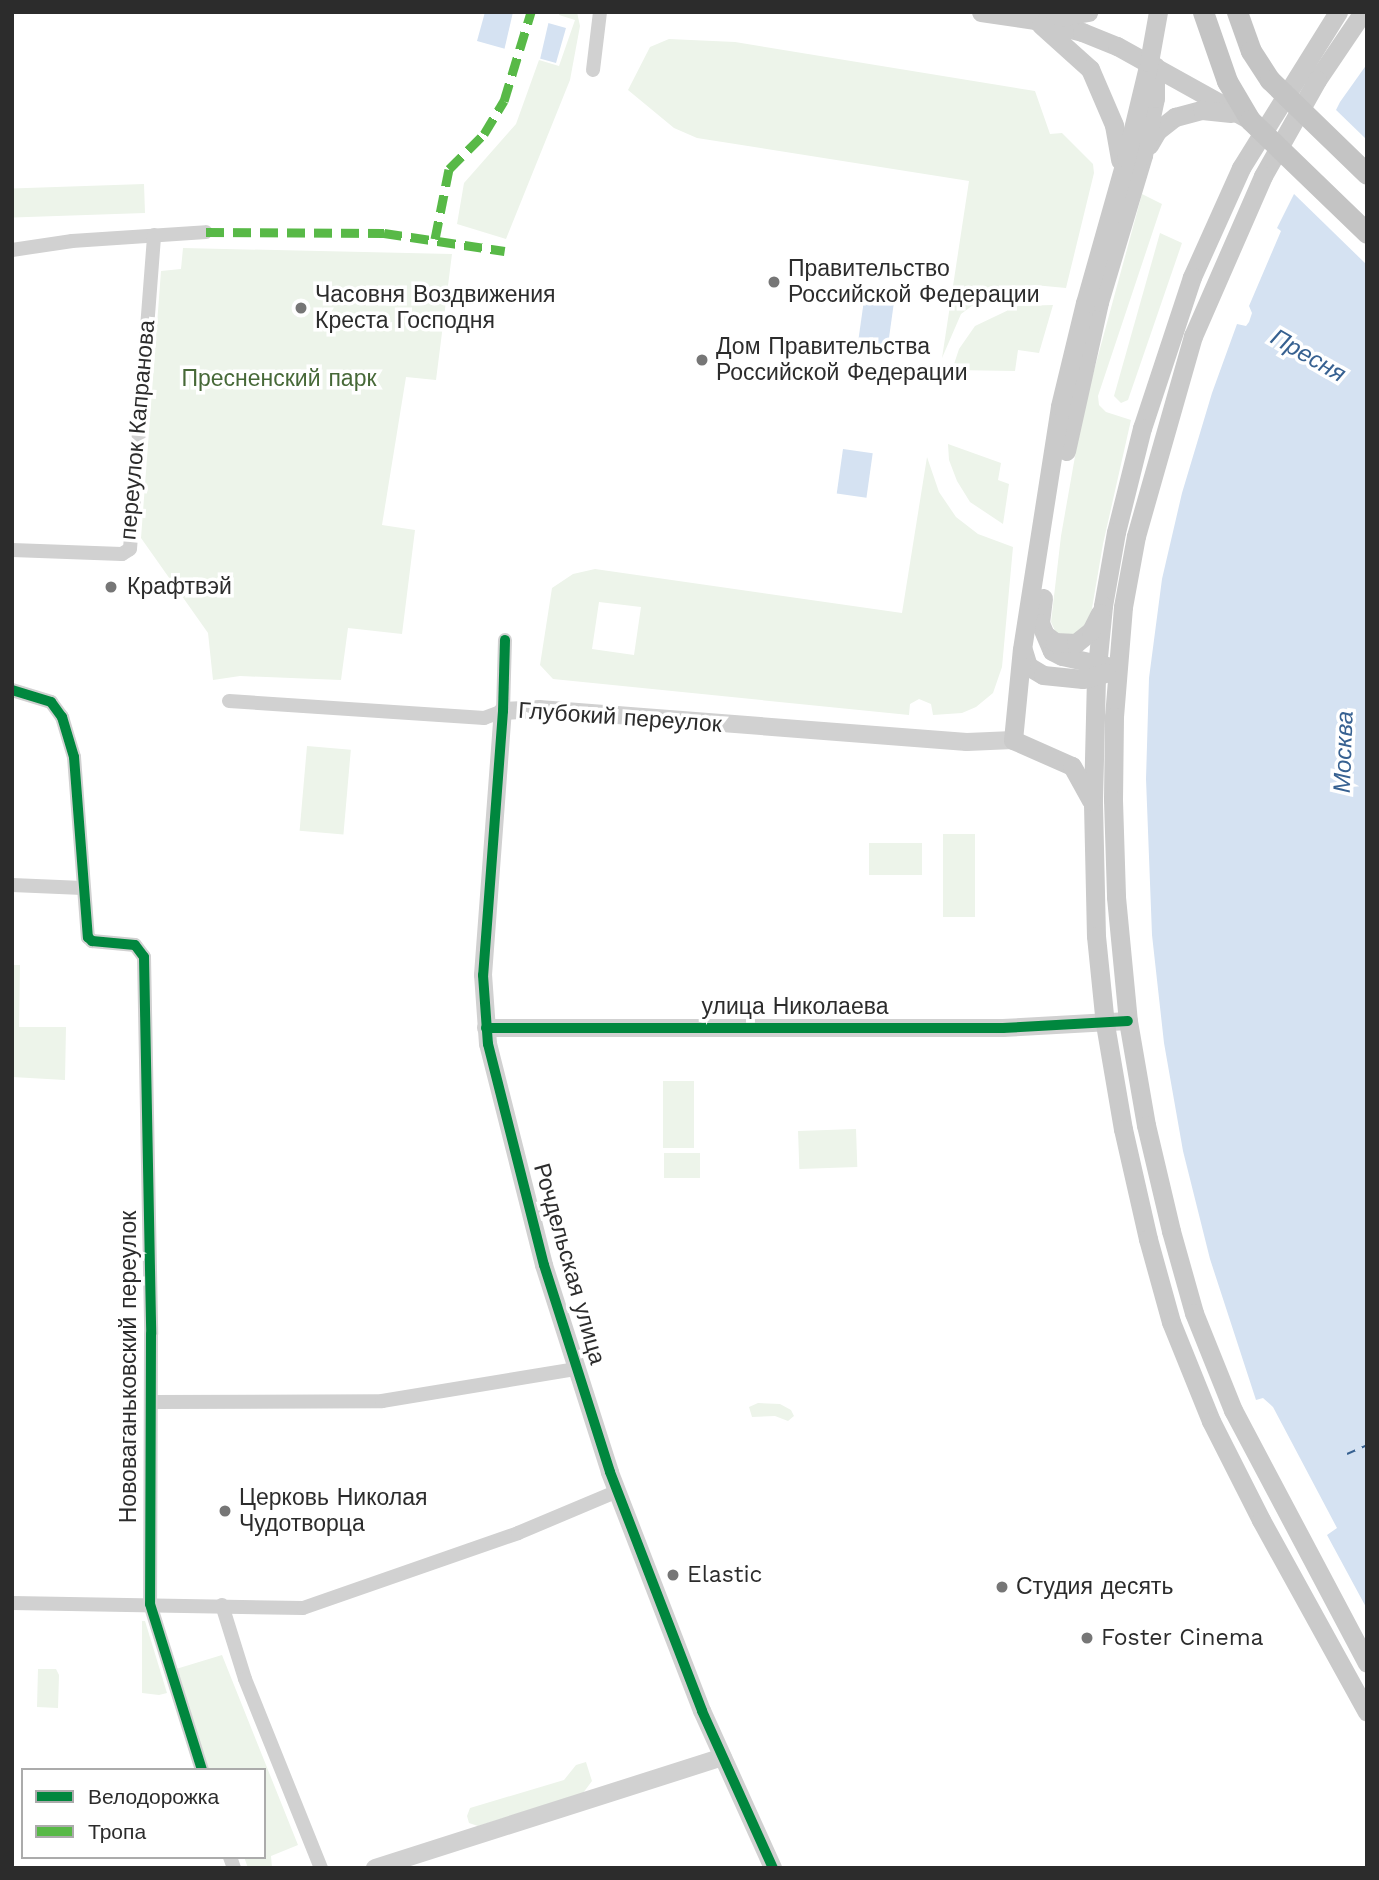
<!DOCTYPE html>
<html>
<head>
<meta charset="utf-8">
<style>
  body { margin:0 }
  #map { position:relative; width:1379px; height:1880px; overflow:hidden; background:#fff; font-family:"Work Sans",sans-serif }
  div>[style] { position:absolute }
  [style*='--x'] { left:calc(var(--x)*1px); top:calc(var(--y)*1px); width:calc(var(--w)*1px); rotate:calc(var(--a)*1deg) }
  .green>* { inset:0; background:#edf4ea; transform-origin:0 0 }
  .water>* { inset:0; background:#d5e2f2; transform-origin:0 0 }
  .pier>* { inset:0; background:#fff; transform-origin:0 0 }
  .ferry>* { height:2px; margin-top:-1px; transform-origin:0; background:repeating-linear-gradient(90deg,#376191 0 9px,transparent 0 16px) }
  .minor>* { height:14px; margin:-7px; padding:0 7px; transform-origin:7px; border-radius:7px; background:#d1d1d1 }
  .tertiary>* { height:18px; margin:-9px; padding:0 9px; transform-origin:9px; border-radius:9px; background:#d1d1d1 }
  .secondary>* { height:19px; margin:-9.5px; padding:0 9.5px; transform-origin:9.5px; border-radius:9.5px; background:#cacaca }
  .primary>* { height:21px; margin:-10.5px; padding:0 10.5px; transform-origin:10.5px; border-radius:10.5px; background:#c4c4c4 }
  .primary-bridge>* { height:21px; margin:-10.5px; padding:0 10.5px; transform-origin:10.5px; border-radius:10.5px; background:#c4c4c4 }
  .quiet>* { height:9px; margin-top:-4.5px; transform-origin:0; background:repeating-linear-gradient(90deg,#58b947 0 18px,transparent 0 27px) }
  .cycleway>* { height:10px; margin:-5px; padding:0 5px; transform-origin:5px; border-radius:5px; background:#00873e }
  .dots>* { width:19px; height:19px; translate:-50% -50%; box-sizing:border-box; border:4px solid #fff; border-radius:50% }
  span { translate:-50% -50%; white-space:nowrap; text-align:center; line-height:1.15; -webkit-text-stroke:7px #fff; paint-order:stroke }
  .poi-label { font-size:23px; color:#2c2c2c }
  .left { translate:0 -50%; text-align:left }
  .park-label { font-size:23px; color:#476938 }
  .street-label { font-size:23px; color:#2c2c2c }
  .water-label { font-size:24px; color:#376191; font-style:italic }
  .frame { position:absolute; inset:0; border:14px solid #2c2c2c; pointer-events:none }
  .legend { position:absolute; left:21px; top:1768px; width:245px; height:91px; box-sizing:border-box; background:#fff; border:2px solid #ababab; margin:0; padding:9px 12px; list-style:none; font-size:21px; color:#2c2c2c }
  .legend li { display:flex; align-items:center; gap:14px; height:35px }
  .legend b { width:35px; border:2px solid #ababab }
</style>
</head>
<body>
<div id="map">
  <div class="green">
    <div style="clip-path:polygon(560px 12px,577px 12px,580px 26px,570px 80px,506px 239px,457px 224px,464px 183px,516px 124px,539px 60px,559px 66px,575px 20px,559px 15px)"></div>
    <div style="clip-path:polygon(669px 39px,735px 42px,1035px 91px,1050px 134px,1062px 133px,1093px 164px,1094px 173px,1066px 288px,1034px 285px,984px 297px,961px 314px,942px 358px,969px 181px,697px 138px,674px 128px,628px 90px,650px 47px)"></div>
    <div style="left:144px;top:184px;width:29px;height:132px;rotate:88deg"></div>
    <div style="clip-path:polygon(1142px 194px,1162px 204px,1098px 396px,1099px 405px,1106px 412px,1131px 420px,1103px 544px,1090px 620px,1079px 637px,1056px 633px,1051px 622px,1061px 536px,1083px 411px)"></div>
    <div style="clip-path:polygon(1160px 233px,1182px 243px,1128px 400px,1121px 403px,1114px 396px)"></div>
    <div style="clip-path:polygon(183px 248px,452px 254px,436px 380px,406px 377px,382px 525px,415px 530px,402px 634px,348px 628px,341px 680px,240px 676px,213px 680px,208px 633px,141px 538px,161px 271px,181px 269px)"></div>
    <div style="clip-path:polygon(1053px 305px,1039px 353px,1018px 350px,1015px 371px,952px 370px,959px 349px,975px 326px,1017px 306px)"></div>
    <div style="clip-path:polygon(948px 444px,1001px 463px,998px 480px,1009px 484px,1003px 524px,970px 502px,957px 481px,949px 460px)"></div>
    <div style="clip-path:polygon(evenodd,927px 457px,939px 492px,956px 517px,978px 534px,1013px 547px,1002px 667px,993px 693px,976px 707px,962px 713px,933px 715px,931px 704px,919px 699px,910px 704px,909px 715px,553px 679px,540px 665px,552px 588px,573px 574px,595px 569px,902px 613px,927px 457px,599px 602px,641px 607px,634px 655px,592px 649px,599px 602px)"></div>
    <div style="left:307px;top:746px;width:44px;height:85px;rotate:5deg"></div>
    <div style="left:943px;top:834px;width:32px;height:83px"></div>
    <div style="left:869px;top:843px;width:53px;height:32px"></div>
    <div style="clip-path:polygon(12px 965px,20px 965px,19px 1027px,66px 1027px,65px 1080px,12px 1077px)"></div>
    <div style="left:663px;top:1081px;width:31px;height:67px"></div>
    <div style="left:856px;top:1129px;width:38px;height:58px;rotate:88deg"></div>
    <div style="left:664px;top:1153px;width:36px;height:25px"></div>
    <div style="clip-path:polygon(758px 1403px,780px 1404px,791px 1410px,794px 1416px,788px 1421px,775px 1416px,752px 1417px,749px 1407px)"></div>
    <div style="clip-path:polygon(142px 1621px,145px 1621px,167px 1693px,159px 1695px,142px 1693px)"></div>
    <div style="clip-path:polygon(222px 1655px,298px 1845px,271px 1856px,272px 1868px,248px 1868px,244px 1857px,264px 1857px,264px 1770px,209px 1770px,176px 1669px)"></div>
    <div style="clip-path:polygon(38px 1669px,56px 1669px,59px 1675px,58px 1708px,37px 1707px)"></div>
    <div style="clip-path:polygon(586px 1762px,592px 1781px,583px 1793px,478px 1826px,469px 1823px,467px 1816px,470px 1808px,564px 1780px,576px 1765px)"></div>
  </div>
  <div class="water">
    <div style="clip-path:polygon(485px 12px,509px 12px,566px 28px,556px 63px,477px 41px)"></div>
    <div style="clip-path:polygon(1367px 64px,1367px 1609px,1327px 1535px,1337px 1528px,1273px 1407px,1263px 1398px,1256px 1400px,1210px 1259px,1183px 1151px,1164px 1043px,1152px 935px,1146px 779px,1149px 678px,1162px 579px,1182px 493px,1212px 393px,1237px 324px,1246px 326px,1249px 322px,1252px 313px,1249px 306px,1281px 231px,1277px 228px,1340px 102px)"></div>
    <div style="left:864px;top:300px;width:30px;height:43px;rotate:8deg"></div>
    <div style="left:843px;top:449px;width:30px;height:45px;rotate:8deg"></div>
  </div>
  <div class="pier">
    <div style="left:513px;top:12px;width:37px;height:41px;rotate:13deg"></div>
    <div style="clip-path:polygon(1333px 107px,1367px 140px,1367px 265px,1291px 191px)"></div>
  </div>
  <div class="ferry">
    <div style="--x:1347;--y:1454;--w:22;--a:-24"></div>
  </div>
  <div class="minor">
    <div style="--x:593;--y:70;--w:58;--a:-83.1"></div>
    <div style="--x:12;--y:250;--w:61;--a:-8.5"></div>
    <div style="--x:72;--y:241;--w:134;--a:-3.8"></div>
    <div style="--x:12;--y:550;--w:110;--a:2.1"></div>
    <div style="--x:122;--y:554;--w:9;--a:-32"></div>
    <div style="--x:130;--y:549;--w:315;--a:-85.6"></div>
    <div style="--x:12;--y:690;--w:41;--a:17.1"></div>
    <div style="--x:51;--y:702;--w:19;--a:54"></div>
    <div style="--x:62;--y:717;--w:42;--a:73.3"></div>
    <div style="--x:74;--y:757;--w:181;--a:85.6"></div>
    <div style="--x:88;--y:937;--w:6;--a:45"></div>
    <div style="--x:92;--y:941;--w:43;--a:5.3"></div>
    <div style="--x:135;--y:945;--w:15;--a:53"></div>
    <div style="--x:144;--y:957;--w:377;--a:88.9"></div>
    <div style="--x:151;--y:1334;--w:270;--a:90.2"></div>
    <div style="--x:150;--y:1604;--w:174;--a:72.6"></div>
    <div style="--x:229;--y:701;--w:256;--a:3.8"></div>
    <div style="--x:484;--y:718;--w:20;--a:-20"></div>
    <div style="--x:503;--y:711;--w:71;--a:-88.4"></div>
    <div style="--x:12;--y:885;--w:71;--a:2.4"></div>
    <div style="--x:151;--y:1402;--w:231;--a:-0.2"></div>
    <div style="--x:382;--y:1401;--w:197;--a:-9.4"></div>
    <div style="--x:12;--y:1603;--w:291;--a:1"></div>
    <div style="--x:303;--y:1608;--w:228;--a:-19.2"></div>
    <div style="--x:518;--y:1533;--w:108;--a:-22.8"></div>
    <div style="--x:222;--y:1605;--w:77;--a:72.7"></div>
    <div style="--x:245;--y:1679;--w:204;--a:68.1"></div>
    <div style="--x:230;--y:1857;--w:12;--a:70"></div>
  </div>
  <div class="tertiary">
    <div style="--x:486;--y:1028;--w:517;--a:0"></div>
    <div style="--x:1003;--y:1028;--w:125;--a:-3.2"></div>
    <div style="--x:375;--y:1868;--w:365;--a:-17.7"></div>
    <div style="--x:773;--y:1868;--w:172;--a:-114.3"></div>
    <div style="--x:702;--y:1711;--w:256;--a:-111.1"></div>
    <div style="--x:610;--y:1472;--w:217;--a:-107.7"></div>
    <div style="--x:544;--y:1265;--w:228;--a:-104.2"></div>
    <div style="--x:488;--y:1044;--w:69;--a:-94.1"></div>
    <div style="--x:483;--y:975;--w:265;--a:-85.7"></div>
    <div style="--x:503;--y:711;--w:36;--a:-3"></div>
    <div style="--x:539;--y:709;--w:429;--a:4.4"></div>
    <div style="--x:967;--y:742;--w:46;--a:-2.5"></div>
  </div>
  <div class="secondary">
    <div style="--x:981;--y:12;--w:55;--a:8.4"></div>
    <div style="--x:1035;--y:20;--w:49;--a:14.3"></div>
    <div style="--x:1082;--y:32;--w:38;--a:22"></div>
    <div style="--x:1117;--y:46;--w:152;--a:29.1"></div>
    <div style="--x:1338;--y:12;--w:184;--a:121.9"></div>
    <div style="--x:1241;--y:168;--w:120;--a:114.2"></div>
    <div style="--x:1192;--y:277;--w:159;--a:108.3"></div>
    <div style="--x:1142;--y:428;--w:107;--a:104"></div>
    <div style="--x:1116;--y:532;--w:75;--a:100"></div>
    <div style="--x:1103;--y:606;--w:71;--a:95.6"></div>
    <div style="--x:1096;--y:677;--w:127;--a:91.4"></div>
    <div style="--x:1093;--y:804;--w:132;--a:88.7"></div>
    <div style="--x:1096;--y:936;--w:88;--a:84.2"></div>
    <div style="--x:1105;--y:1024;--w:107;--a:80.3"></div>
    <div style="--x:1123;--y:1129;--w:113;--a:77.2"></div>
    <div style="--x:1148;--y:1239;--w:86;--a:74.5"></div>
    <div style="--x:1171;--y:1322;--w:107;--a:68"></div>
    <div style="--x:1211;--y:1421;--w:111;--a:63.2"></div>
    <div style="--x:1261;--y:1520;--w:219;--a:61.1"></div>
    <div style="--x:1363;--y:12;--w:82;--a:124.1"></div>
    <div style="--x:1317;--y:80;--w:110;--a:119.4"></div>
    <div style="--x:1263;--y:176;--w:175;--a:113.6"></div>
    <div style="--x:1193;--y:336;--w:208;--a:105.9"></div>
    <div style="--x:1136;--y:536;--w:72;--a:100.4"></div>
    <div style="--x:1123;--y:607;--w:110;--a:94.7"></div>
    <div style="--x:1114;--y:717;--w:83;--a:90.7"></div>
    <div style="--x:1113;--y:800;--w:97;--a:88.2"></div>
    <div style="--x:1116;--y:897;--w:125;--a:84.5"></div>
    <div style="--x:1128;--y:1021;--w:106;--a:80.2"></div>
    <div style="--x:1146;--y:1125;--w:109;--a:76.7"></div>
    <div style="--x:1171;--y:1231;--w:85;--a:74.3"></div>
    <div style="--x:1194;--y:1313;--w:105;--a:68.1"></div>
    <div style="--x:1233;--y:1410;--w:286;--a:62.1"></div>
    <div style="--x:1047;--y:19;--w:42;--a:-9.7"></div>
    <div style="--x:1041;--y:25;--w:66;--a:41.9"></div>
    <div style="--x:1090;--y:69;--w:61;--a:66.8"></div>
    <div style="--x:1114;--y:125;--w:36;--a:80"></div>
    <div style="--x:1149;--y:145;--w:16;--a:-60"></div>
    <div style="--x:1157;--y:131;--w:23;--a:-38"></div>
    <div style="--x:1175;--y:117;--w:28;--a:-15"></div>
    <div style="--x:1202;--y:110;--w:29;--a:6"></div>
    <div style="--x:1066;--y:451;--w:153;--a:-77.5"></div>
    <div style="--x:1099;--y:302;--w:153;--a:-73.3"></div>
    <div style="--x:1143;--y:155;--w:58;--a:-78.1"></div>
    <div style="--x:1155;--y:98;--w:32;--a:-90"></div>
    <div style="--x:1043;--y:598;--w:25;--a:97"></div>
    <div style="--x:1040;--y:623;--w:30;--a:67"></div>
    <div style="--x:1052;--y:651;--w:11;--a:27"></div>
    <div style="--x:1062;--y:656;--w:46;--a:12.5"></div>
    <div style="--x:1047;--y:636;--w:10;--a:37"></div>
    <div style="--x:1055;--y:642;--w:21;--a:3"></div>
    <div style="--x:1076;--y:643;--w:19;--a:-39"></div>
    <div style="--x:1091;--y:631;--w:20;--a:-63"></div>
    <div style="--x:1023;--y:650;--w:17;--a:73"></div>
    <div style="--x:1028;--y:666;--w:17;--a:31"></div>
    <div style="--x:1043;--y:675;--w:40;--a:5.7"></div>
    <div style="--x:1083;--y:679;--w:24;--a:-15"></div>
    <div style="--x:1013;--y:740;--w:91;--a:-84.4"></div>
    <div style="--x:1022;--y:649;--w:246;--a:-81.1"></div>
    <div style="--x:1060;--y:406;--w:106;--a:-76.4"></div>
    <div style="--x:1085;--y:303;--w:151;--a:-74.2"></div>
    <div style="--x:1126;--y:158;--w:99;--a:-76.5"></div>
    <div style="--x:1149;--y:62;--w:51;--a:-79.8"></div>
    <div style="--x:1013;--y:740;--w:64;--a:23.8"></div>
    <div style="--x:1072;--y:766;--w:39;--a:61"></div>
  </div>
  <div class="primary">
    <div style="--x:1203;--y:12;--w:73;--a:70.8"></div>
    <div style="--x:1227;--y:81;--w:45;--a:59.5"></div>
    <div style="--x:1237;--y:12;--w:41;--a:70.3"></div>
    <div style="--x:1251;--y:51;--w:35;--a:57"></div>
  </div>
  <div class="primary-bridge">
    <div style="--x:1270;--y:80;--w:135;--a:44.1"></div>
    <div style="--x:1250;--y:120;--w:163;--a:44"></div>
  </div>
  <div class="quiet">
    <div style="--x:206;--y:232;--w:178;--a:0.3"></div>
    <div style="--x:384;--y:233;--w:122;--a:8.5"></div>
    <div style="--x:435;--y:239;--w:71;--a:-78.7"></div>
    <div style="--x:449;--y:169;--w:49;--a:-45"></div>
    <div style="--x:484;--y:134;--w:39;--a:-59"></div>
    <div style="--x:504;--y:101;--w:93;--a:-73.1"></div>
  </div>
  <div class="cycleway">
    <div style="--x:505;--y:640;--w:71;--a:91.6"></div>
    <div style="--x:503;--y:711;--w:265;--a:94.3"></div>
    <div style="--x:483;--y:975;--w:69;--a:85.9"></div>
    <div style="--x:488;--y:1044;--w:228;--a:75.8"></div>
    <div style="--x:544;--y:1265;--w:217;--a:72.3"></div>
    <div style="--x:610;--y:1472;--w:256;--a:68.9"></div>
    <div style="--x:702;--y:1711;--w:172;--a:65.7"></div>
    <div style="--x:12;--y:690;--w:41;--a:17.1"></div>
    <div style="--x:51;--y:702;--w:19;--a:54"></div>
    <div style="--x:62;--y:717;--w:42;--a:73.3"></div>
    <div style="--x:74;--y:757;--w:181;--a:85.6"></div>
    <div style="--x:88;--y:937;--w:6;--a:45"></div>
    <div style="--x:92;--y:941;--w:43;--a:5.3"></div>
    <div style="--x:135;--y:945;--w:15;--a:53"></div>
    <div style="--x:144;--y:957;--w:377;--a:88.9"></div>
    <div style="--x:151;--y:1334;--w:270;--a:90.2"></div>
    <div style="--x:150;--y:1604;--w:174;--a:72.6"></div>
    <div style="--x:486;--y:1028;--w:517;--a:0"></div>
    <div style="--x:1003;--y:1028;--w:125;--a:-3.2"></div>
  </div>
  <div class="dots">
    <div style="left:774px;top:282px;background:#767676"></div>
    <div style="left:301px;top:308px;background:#767676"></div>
    <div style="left:702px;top:360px;background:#767676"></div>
    <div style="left:111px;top:587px;background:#767676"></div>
    <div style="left:225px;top:1511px;background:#767676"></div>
    <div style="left:673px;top:1575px;background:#767676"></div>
    <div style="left:1002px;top:1587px;background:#767676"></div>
    <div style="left:1087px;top:1638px;background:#767676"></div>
  </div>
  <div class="poi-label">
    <span class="left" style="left:788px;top:282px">Правительство<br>Российской Федерации</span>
    <span class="left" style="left:315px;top:308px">Часовня Воздвижения<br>Креста Господня</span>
    <span class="left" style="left:716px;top:360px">Дом Правительства<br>Российской Федерации</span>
    <span class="left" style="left:127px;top:587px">Крафтвэй</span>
    <span class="left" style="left:239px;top:1511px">Церковь Николая<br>Чудотворца</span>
    <span class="left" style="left:687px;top:1575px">Elastic</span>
    <span class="left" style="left:1016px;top:1587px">Студия десять</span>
    <span class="left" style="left:1101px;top:1638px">Foster Cinema</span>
  </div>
  <div class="park-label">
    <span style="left:279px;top:379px">Пресненский парк</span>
  </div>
  <div class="street-label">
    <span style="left:138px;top:430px;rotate:-85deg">переулок Капранова</span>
    <span style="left:620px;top:718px;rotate:4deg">Глубокий переулок</span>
    <span style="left:795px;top:1007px">улица Николаева</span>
    <span style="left:569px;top:1264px;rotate:74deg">Рочдельская улица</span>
    <span style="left:129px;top:1367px;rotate:-90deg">Нововаганьковский переулок</span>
  </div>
  <div class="water-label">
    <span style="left:1308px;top:356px;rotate:30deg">Пресня</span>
    <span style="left:1344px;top:752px;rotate:-88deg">Москва</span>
  </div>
  <div class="frame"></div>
  <ul class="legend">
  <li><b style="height:9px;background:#00873e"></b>Велодорожка</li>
  <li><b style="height:9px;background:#58b947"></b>Тропа</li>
  </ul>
</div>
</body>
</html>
